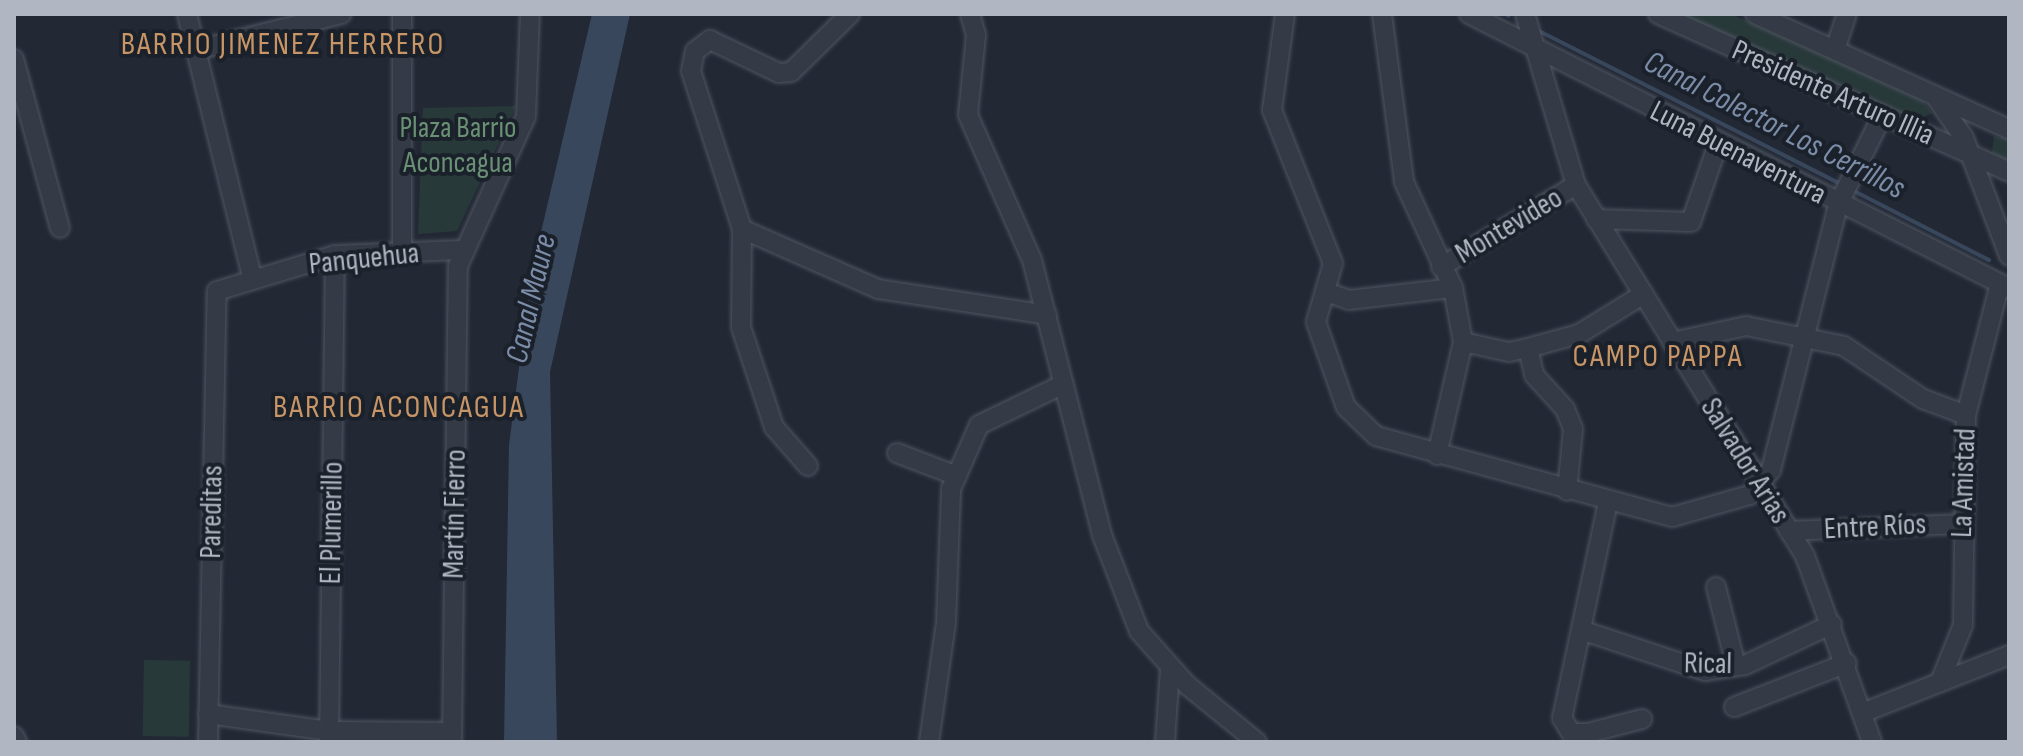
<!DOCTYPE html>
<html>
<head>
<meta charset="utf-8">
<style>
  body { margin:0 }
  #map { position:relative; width:2023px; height:756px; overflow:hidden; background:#222935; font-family:"Sofia Sans Condensed",sans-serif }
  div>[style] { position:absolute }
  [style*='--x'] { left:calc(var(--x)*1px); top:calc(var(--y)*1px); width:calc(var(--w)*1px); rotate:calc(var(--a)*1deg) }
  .green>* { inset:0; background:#28393a; transform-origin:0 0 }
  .water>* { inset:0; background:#39475d }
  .stream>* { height:4px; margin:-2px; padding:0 2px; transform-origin:2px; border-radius:2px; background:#39475d }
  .roads { filter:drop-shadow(0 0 2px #505661) drop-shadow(0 0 2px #505661) }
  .minor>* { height:18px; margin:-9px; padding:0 9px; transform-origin:9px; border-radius:9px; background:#353b46 }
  span { translate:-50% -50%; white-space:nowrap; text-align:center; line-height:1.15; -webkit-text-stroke:8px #1b212a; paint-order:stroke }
  .street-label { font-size:30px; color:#b0b6c2 }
  .park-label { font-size:30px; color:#6a9075 }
  .neighbourhood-label { font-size:32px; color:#c79566; letter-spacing:2px }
  .water-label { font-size:32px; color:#7b8ca8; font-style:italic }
  .frame { position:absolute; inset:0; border:16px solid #b0b6c2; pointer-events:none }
</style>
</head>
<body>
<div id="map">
  <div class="green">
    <div style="clip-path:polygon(1681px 14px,1731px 14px,1923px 101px,1932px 113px,1918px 120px)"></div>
    <div style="clip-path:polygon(516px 106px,457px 231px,418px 234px,423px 108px)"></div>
    <div style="clip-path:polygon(1994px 136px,2009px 139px,2009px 162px,1992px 153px)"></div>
    <div style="left:144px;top:660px;width:46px;height:76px;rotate:1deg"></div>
  </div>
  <div class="water">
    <div style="clip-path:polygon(592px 14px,630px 14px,550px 372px,557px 742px,504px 742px,509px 445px,531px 275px)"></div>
  </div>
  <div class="stream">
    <div style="--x:1505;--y:14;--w:4;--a:27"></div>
    <div style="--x:1539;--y:31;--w:339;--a:26.9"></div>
    <div style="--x:1852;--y:190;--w:154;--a:27.1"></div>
  </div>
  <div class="roads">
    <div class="minor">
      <div style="--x:187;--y:14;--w:271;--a:76.1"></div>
      <div style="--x:970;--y:14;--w:22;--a:74"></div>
      <div style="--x:976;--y:35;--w:80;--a:95.7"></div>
      <div style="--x:968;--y:115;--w:158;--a:66.2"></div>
      <div style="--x:1032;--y:260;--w:284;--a:75.7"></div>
      <div style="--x:1102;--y:535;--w:103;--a:68.9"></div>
      <div style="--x:1139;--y:631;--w:72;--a:48.4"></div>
      <div style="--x:1187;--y:685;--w:90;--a:39.2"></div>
      <div style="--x:1285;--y:14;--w:97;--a:97.7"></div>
      <div style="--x:1272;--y:110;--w:165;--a:68.3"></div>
      <div style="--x:1333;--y:263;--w:61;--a:106.1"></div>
      <div style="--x:1316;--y:322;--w:90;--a:70.6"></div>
      <div style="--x:1346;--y:407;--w:42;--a:44"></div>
      <div style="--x:1376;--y:436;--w:307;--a:15.3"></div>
      <div style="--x:1672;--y:517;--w:81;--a:-15.8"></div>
      <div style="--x:1750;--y:495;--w:33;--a:-50"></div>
      <div style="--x:1771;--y:470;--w:273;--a:-75.8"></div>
      <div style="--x:1838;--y:205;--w:99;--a:-63.7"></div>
      <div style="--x:1382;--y:14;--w:169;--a:82.5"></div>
      <div style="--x:1404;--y:182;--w:117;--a:65.2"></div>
      <div style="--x:1453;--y:288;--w:55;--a:79.5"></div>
      <div style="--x:1463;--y:342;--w:116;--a:103"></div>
      <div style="--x:1469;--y:14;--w:606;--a:26.9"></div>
      <div style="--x:1525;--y:14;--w:178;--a:73.4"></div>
      <div style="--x:1576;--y:185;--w:436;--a:58.3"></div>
      <div style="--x:1805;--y:556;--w:198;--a:70.2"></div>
      <div style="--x:1658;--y:14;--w:385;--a:24.2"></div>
      <div style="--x:1755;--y:14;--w:279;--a:24.4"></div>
      <div style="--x:196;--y:50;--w:150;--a:-13.9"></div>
      <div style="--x:1835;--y:50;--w:38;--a:-72"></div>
      <div style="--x:14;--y:59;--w:175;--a:74.8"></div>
      <div style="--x:1937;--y:99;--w:47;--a:55.3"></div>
      <div style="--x:1964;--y:138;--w:126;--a:69.1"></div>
      <div style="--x:1596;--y:219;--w:95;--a:1.8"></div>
      <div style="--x:1691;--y:222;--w:83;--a:-70.9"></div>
      <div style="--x:742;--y:229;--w:149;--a:23.8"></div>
      <div style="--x:878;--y:289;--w:171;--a:8.7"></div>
      <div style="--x:402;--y:252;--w:238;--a:-90"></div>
      <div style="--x:1441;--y:267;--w:158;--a:-31.3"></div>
      <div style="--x:1326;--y:292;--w:24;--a:19"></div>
      <div style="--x:1349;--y:300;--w:105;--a:-6.6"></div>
      <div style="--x:1463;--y:342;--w:47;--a:12.3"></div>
      <div style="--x:1509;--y:352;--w:19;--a:-12"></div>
      <div style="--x:1528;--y:348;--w:53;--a:-15.4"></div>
      <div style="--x:1579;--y:334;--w:76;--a:-31.6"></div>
      <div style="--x:1672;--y:342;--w:76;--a:-12.2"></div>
      <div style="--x:1746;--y:326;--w:100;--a:11.5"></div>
      <div style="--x:1844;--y:346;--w:95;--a:33.9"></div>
      <div style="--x:1923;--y:399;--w:46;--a:20.4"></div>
      <div style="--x:1528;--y:348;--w:28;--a:77"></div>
      <div style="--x:1534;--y:375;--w:46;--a:47.6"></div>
      <div style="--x:1565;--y:409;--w:22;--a:68"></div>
      <div style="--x:1573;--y:429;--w:62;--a:95.5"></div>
      <div style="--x:897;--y:453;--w:64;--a:21"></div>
      <div style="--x:808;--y:466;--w:52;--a:-131.1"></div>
      <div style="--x:774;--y:427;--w:105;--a:-108.3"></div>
      <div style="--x:741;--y:327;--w:98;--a:-89.4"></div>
      <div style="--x:742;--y:229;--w:166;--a:-107.9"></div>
      <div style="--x:691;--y:71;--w:20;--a:-79"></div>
      <div style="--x:695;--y:51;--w:19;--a:-36"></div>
      <div style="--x:710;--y:40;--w:76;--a:25.6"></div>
      <div style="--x:779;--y:73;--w:12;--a:-5"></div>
      <div style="--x:791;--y:72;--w:83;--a:-44.5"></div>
      <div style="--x:1608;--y:502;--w:221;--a:102"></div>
      <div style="--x:1562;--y:718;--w:17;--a:59"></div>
      <div style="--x:1571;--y:733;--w:17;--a:0"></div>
      <div style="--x:1588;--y:733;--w:56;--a:-14.5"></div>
      <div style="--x:1789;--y:531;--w:172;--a:-2.3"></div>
      <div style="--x:1716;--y:587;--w:81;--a:75.8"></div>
      <div style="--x:1581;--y:630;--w:131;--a:18.3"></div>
      <div style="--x:1705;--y:671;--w:40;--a:-8.5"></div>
      <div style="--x:1745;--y:665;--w:96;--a:-25.2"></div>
      <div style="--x:1940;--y:682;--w:61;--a:-68"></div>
      <div style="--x:1963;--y:625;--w:210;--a:-89.2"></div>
      <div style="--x:1966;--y:415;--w:135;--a:-75.5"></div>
      <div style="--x:1734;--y:707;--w:121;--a:-21.3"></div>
      <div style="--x:1862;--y:713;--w:158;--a:-21.5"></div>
      <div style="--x:208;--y:714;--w:122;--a:8"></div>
      <div style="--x:329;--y:731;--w:123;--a:0.5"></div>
      <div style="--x:14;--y:736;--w:7;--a:63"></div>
      <div style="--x:208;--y:742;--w:451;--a:-88.9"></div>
      <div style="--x:217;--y:291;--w:123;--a:-17"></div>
      <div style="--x:335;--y:255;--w:125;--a:-2.3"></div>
      <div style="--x:329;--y:742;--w:487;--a:-89.3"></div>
      <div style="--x:452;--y:742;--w:476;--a:-89.3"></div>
      <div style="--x:458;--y:266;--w:165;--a:-65.6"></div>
      <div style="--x:526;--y:116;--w:102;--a:-87.8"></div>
      <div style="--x:929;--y:742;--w:121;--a:-81.9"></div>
      <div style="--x:946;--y:622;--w:133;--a:-87.8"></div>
      <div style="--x:951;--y:489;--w:70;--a:-66.4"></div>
      <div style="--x:979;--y:425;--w:94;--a:-25.8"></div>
      <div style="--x:1165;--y:742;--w:74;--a:-86.1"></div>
    </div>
  </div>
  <div class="street-label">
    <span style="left:1833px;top:93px;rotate:24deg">Presidente Arturo Illia</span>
    <span style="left:1738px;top:153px;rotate:27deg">Luna Buenaventura</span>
    <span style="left:1509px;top:226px;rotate:-31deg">Montevideo</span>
    <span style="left:364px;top:259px;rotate:-6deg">Panquehua</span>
    <span style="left:1745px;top:461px;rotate:58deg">Salvador Arias</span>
    <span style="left:1964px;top:483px;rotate:-88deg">La Amistad</span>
    <span style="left:212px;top:512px;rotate:-89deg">Pareditas</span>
    <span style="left:455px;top:514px;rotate:-89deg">Martín Fierro</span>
    <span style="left:332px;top:523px;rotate:-89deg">El Plumerillo</span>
    <span style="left:1875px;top:527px;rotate:-3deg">Entre Ríos</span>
    <span style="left:1708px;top:664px;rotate:1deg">Rical</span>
  </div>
  <div class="park-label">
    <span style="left:458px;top:145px">Plaza Barrio<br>Aconcagua</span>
  </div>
  <div class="neighbourhood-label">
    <span style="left:283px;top:45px">BARRIO JIMENEZ HERRERO</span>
    <span style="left:1658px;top:357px">CAMPO PAPPA</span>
    <span style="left:399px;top:408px">BARRIO ACONCAGUA</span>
  </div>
  <div class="water-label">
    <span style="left:1774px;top:126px;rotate:27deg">Canal Colector Los Cerrillos</span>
    <span style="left:532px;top:299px;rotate:-77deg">Canal Maure</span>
  </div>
  <div class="frame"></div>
</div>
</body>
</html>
